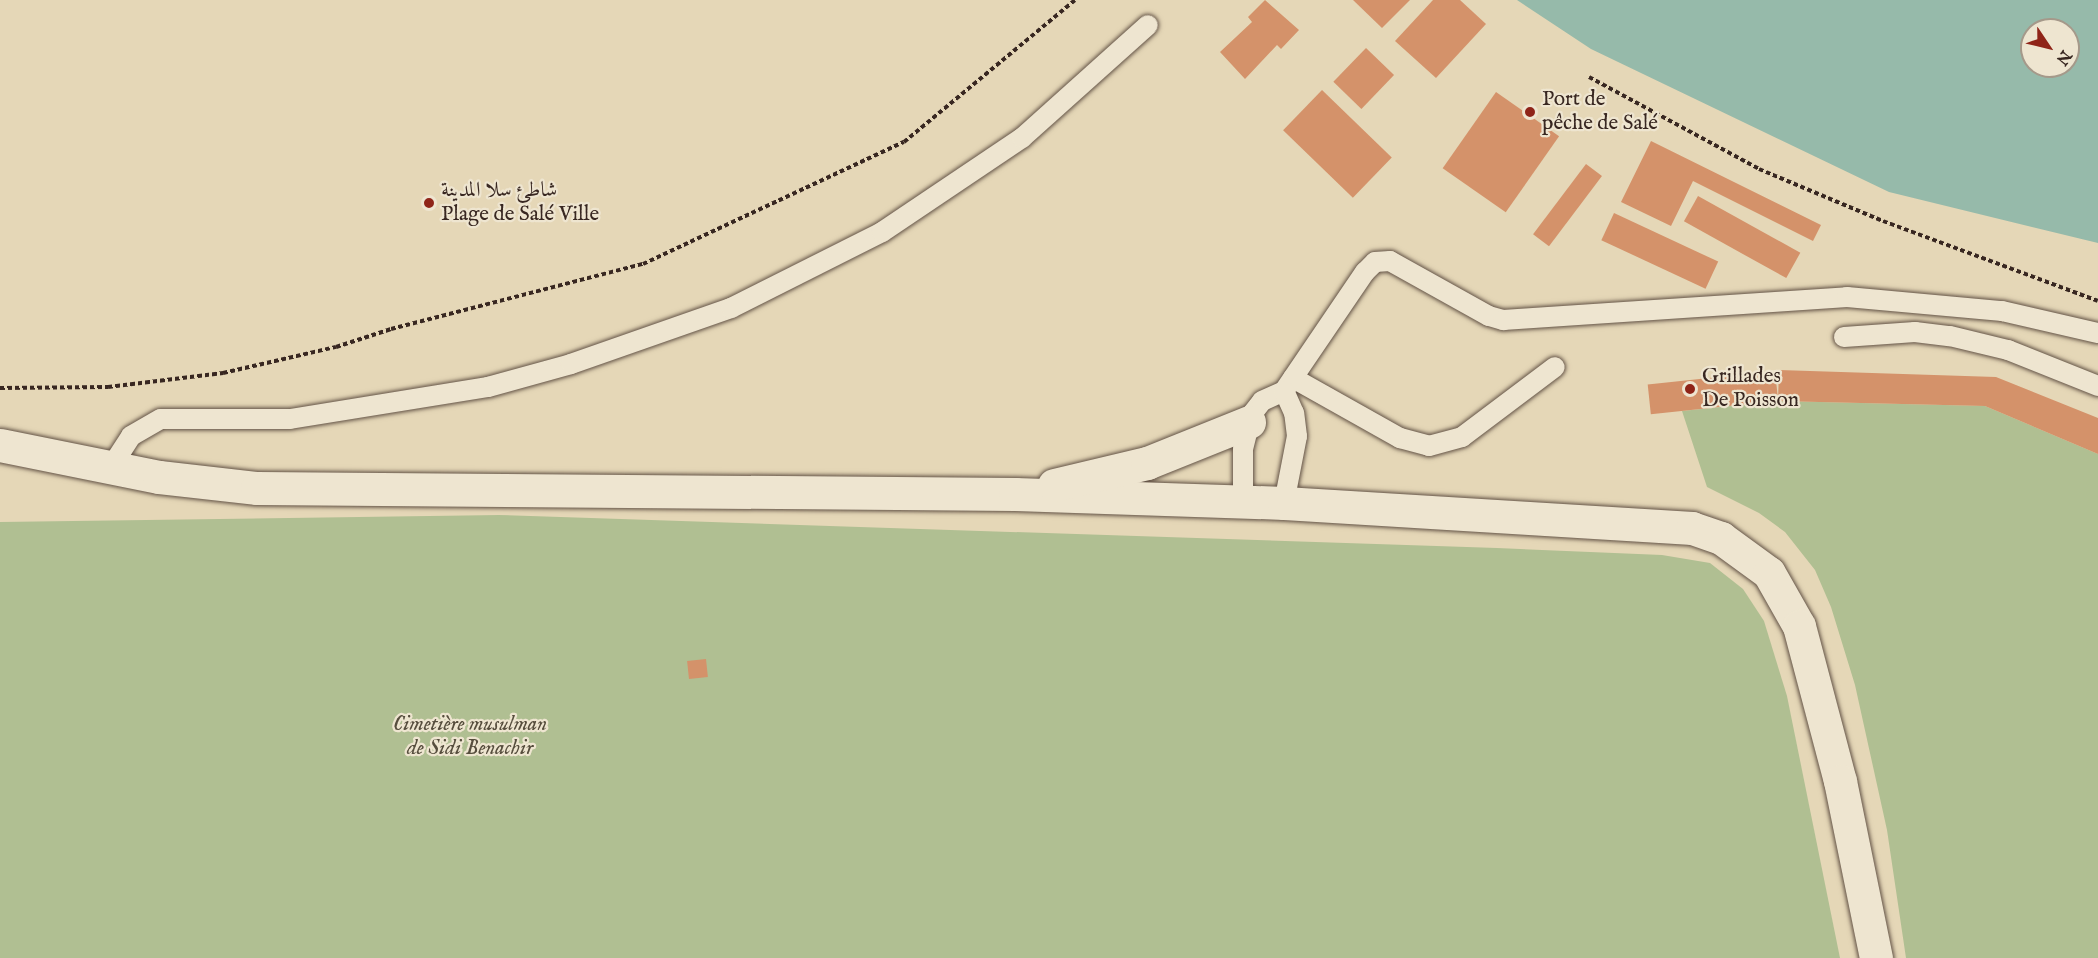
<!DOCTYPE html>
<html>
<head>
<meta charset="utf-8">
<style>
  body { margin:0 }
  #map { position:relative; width:2098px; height:958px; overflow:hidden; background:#e5d7b7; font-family:"IM FELL English",Amiri,serif }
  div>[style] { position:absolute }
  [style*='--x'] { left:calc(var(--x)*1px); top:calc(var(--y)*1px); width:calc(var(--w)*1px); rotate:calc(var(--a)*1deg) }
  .green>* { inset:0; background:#b0bf92 }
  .water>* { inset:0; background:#96baaa }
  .building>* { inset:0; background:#d4926a; transform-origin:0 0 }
  .path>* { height:4px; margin-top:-2px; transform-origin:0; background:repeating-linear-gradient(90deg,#382721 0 4.5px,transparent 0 7.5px) }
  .roads { filter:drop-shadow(0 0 2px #635346) drop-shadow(0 0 2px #635346) }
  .lane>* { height:20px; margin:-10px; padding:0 10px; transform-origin:10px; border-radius:10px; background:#eee5d0 }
  .secondary>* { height:33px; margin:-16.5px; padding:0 16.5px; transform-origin:16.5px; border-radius:16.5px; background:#eee5d0 }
  .dots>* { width:16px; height:16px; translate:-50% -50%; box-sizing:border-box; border:3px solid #eee5d0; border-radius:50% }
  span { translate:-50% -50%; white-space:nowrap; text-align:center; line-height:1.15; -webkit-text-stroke:4.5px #eee5d0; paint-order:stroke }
  .poi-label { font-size:21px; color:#382721 }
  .left { translate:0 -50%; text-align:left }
  .park-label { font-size:21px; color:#564d3d; font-style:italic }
  .north { position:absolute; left:2020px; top:18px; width:60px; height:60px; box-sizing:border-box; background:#eee5d0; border:2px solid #a5998a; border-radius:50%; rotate:125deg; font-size:16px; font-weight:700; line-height:24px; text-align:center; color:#382721 }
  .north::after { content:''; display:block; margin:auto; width:21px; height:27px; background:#8f2418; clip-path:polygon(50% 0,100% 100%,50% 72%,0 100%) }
</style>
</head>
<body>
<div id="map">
  <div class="green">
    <div style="clip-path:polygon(1778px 401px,1985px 406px,2098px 454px,2098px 958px,1906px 958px,1887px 830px,1855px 685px,1831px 607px,1815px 570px,1785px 532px,1759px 513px,1707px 487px,1682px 411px)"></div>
    <div style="clip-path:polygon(499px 515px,1497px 548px,1662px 555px,1710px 563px,1743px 589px,1764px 621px,1787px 696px,1840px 958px,0 958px,0 522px)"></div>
  </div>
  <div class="water">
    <div style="clip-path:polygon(evenodd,1517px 0,2098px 0,2098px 243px,1889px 192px,1591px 49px,1517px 0,2032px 30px,2068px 30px,2068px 66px,2032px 66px,2032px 30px)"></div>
  </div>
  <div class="building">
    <div style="clip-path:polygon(1265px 0,1299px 30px,1281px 49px,1277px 45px,1245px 79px,1220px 52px,1252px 22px,1248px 17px)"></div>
    <div style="clip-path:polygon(1353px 0,1410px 0,1382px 28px)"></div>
    <div style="clip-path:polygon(1433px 0,1460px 0,1486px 24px,1436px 78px,1395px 41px)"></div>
    <div style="left:1366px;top:48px;width:39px;height:47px;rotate:44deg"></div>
    <div style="left:1322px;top:90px;width:97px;height:56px;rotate:44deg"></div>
    <div style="left:1496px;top:92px;width:77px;height:93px;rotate:35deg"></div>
    <div style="clip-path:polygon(1651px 141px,1821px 225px,1813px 241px,1693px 181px,1671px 226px,1621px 202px)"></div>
    <div style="left:1586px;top:164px;width:20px;height:88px;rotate:37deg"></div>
    <div style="left:1698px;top:196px;width:117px;height:29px;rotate:29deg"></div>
    <div style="left:1614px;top:213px;width:115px;height:30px;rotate:25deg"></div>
    <div style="clip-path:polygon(1779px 370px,1996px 377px,2098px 418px,2098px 454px,1985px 406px,1778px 401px)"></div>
    <div style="left:1775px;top:371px;width:30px;height:128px;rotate:84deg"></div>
    <div style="left:706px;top:659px;width:18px;height:19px;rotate:84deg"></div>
  </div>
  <div class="path">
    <div style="--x:1589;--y:77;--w:193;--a:28.4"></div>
    <div style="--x:1759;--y:169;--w:134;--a:22.8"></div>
    <div style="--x:1883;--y:221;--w:229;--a:20.4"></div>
    <div style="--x:0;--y:388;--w:108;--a:-0.5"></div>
    <div style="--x:108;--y:387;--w:116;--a:-6.9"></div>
    <div style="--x:223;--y:373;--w:116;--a:-13"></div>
    <div style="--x:336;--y:347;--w:58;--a:-18.1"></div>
    <div style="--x:391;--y:329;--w:260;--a:-14.5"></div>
    <div style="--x:643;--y:264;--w:288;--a:-25.1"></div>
    <div style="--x:904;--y:142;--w:222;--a:-39.7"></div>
  </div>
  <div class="roads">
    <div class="lane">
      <div style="--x:1844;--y:337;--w:71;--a:-4"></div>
      <div style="--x:1915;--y:332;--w:35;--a:7"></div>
      <div style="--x:1950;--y:336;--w:60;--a:13.6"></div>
      <div style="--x:2008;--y:350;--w:97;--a:21.8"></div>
      <div style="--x:1293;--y:378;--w:123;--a:29.3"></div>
      <div style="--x:1400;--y:438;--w:30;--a:15"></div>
      <div style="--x:1429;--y:446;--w:34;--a:-15"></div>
      <div style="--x:1462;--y:437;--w:116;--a:-37"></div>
      <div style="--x:111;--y:467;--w:37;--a:-57"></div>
      <div style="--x:131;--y:436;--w:34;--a:-30"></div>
      <div style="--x:161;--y:419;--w:129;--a:0"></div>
      <div style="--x:290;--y:419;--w:201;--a:-9.2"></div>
      <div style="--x:488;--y:387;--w:86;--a:-15.5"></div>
      <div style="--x:571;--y:364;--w:170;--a:-19.3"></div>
      <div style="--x:731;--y:308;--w:169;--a:-26.7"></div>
      <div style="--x:882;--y:232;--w:169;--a:-33.9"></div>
      <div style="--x:1022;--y:138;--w:169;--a:-41.9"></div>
      <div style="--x:1243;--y:502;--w:53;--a:-90"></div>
      <div style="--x:1243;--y:449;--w:36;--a:-76"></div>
      <div style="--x:1252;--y:414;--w:16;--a:-52"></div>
      <div style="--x:1262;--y:401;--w:24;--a:-24"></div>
      <div style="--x:1284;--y:391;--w:144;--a:-55.8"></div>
      <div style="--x:1365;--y:272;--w:14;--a:-45"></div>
      <div style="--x:1375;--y:262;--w:15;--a:-4"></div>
      <div style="--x:1390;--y:261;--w:113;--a:29.1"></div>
      <div style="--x:1489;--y:316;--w:15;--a:16"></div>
      <div style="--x:1503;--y:320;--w:345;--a:-3.8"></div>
      <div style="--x:1847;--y:297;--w:156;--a:5.2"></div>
      <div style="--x:2002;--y:311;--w:98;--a:12.9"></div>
      <div style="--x:1284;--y:503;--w:68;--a:-79"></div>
      <div style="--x:1297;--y:436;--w:23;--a:-97"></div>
      <div style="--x:1294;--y:413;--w:24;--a:-114"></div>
    </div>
    <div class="secondary">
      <div style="--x:0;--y:445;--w:162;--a:11.4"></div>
      <div style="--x:159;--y:477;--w:99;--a:6.4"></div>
      <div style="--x:257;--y:488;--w:758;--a:0.45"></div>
      <div style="--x:1015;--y:494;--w:269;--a:1.9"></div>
      <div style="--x:1284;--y:503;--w:409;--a:3.5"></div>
      <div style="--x:1692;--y:528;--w:31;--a:19"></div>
      <div style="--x:1721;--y:538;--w:59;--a:36.1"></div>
      <div style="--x:1769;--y:573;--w:61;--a:60.5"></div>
      <div style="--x:1799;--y:626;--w:160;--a:75.2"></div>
      <div style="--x:1840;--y:781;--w:181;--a:78.5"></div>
      <div style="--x:1054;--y:485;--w:96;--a:-13.3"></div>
      <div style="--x:1147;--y:463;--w:110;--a:-21.9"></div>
    </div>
  </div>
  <div class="dots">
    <div style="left:1530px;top:112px;background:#8f2418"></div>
    <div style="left:429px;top:203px;background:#8f2418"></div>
    <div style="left:1690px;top:389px;background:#8f2418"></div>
  </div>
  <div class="poi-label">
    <span class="left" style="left:1542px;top:112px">Port de<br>pêche de Salé</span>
    <span class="left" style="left:441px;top:203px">شاطئ سلا المدينة<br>Plage de Salé Ville</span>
    <span class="left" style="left:1702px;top:389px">Grillades<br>De Poisson</span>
  </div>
  <div class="park-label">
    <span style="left:470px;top:737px">Cimetière musulman<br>de Sidi Benachir</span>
  </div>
  <div class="north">N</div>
</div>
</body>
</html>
